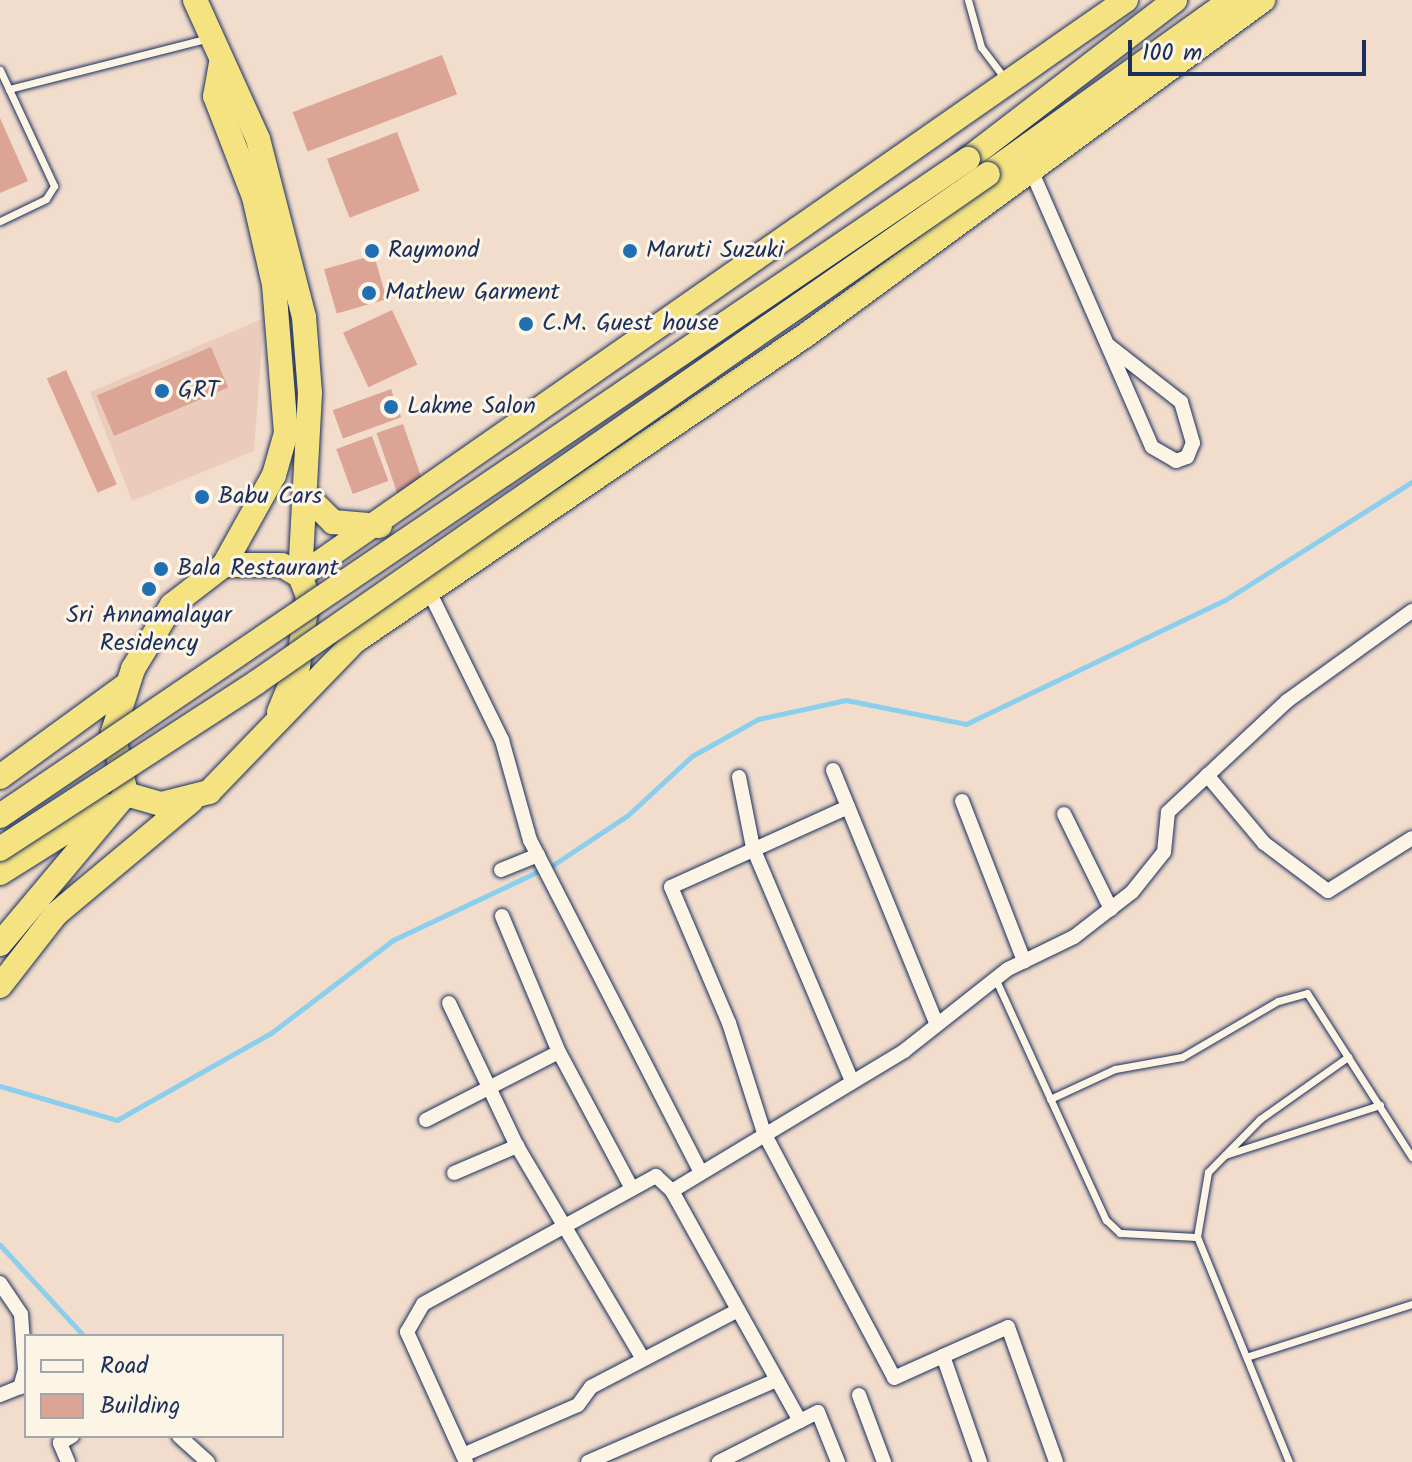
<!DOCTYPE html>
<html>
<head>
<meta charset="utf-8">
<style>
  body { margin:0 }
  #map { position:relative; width:1412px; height:1462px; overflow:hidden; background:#f2ddcd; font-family:Kalam,sans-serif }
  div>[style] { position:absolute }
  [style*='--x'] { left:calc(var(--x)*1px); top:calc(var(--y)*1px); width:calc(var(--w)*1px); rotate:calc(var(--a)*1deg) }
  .built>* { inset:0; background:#ebccbc }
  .stream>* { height:5px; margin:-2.5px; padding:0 2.5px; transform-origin:2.5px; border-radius:2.5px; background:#8bcfed }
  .building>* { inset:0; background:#dca495; transform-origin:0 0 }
  .roads { filter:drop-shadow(0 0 2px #1b2f5e) drop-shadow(0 0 2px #1b2f5e) }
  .service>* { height:7px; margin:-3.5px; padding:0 3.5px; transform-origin:3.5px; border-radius:3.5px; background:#fcf5e5 }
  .minor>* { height:14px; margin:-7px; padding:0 7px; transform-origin:7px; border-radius:7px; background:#fcf5e5 }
  .trunk>* { height:24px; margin:-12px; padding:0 12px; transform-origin:12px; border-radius:12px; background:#f5e382 }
  .bridges { filter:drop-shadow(0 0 2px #1b2f5e) drop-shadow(0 0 2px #1b2f5e) }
  .trunk-bridge>* { height:24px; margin:-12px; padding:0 12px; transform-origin:12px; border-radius:12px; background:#f5e382 }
  .dots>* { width:22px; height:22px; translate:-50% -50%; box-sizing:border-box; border:4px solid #fcf5e5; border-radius:50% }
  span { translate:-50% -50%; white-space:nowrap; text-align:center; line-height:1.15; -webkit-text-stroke:6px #fcf5e5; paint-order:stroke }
  .poi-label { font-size:24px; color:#1b2f5e }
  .left { translate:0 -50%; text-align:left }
  .legend { position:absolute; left:24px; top:1334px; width:260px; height:104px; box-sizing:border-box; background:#fcf5e5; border:2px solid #a2a6af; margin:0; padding:10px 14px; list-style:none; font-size:24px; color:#1b2f5e }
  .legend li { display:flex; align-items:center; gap:16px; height:40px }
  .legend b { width:40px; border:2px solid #a2a6af }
  .scale { position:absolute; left:1128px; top:40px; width:238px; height:36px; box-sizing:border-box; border:4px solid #1b2f5e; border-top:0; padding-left:10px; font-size:24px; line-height:28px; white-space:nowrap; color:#1b2f5e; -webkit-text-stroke:6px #fcf5e5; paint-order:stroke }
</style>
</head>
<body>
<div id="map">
  <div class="built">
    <div style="clip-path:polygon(264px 318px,254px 451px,132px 501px,90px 392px)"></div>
  </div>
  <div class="stream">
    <div style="--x:553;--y:865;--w:90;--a:-33.7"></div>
    <div style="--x:628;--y:815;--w:87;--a:-42.7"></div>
    <div style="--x:692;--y:756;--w:76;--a:-29.3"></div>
    <div style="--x:758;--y:719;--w:90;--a:-12.2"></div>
    <div style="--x:846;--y:700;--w:122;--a:11.3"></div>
    <div style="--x:966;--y:724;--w:287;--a:-25.6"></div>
    <div style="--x:1225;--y:600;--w:221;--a:-32.3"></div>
    <div style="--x:0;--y:1086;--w:122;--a:16.2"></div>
    <div style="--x:117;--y:1120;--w:177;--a:-29.5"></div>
    <div style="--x:271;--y:1033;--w:153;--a:-37.3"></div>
    <div style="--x:393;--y:940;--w:159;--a:-25.3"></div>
    <div style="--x:0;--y:1245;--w:124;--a:47.3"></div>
  </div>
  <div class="building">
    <div style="left:442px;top:55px;width:42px;height:160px;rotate:69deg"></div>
    <div style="clip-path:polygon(0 118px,28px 181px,0 193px)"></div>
    <div style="left:397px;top:132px;width:63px;height:75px;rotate:69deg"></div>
    <div style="left:374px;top:255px;width:46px;height:52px;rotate:74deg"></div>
    <div style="left:392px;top:310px;width:60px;height:54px;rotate:65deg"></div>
    <div style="left:211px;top:347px;width:44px;height:124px;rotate:67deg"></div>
    <div style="left:66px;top:370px;width:125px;height:21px;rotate:66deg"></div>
    <div style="left:391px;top:389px;width:30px;height:62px;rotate:70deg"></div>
    <div style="left:403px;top:424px;width:65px;height:28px;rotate:71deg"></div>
    <div style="left:372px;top:436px;width:48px;height:38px;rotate:70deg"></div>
  </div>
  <div class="roads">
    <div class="service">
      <div style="--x:968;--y:0;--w:49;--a:74.5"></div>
      <div style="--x:981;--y:47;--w:41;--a:52.9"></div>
      <div style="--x:0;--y:70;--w:128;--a:65"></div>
      <div style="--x:54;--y:186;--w:15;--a:122"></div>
      <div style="--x:46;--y:199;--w:51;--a:154.4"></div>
      <div style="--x:9;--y:89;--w:206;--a:-14.3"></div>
      <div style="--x:995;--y:978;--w:266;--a:65.4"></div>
      <div style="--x:1106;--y:1220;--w:19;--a:43"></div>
      <div style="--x:1120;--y:1233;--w:77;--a:3"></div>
      <div style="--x:1050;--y:1099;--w:72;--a:-24.8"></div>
      <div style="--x:1115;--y:1069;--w:68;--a:-10.2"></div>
      <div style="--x:1182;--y:1057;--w:111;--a:-30.3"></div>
      <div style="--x:1278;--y:1001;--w:30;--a:-15"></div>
      <div style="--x:1307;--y:993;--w:195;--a:57.4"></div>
      <div style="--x:1225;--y:1155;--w:163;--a:-17.9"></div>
      <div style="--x:1249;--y:1356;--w:171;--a:-17.7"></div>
      <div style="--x:1289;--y:1462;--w:243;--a:-112.2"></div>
      <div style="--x:1197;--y:1237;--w:66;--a:-80.4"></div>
      <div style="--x:1208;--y:1172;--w:74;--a:-45.5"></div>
      <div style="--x:1260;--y:1119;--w:108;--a:-35.2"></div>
    </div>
    <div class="minor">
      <div style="--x:1031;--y:170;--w:302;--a:66.4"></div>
      <div style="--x:1152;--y:447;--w:28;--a:30"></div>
      <div style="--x:1176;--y:461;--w:12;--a:-20"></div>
      <div style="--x:1187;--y:457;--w:15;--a:-67"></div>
      <div style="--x:1193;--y:443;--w:43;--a:-106.3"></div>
      <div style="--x:1181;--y:402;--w:93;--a:-142"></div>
      <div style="--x:428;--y:589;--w:168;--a:63.9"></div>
      <div style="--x:502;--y:740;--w:104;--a:74.4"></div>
      <div style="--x:530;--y:840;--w:374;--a:62.8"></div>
      <div style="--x:833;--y:770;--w:270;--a:67.8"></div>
      <div style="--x:1207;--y:775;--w:89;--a:50"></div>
      <div style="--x:1264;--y:843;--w:80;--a:36.9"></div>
      <div style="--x:1328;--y:891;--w:99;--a:-32.2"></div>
      <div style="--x:739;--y:777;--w:72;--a:78.8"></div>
      <div style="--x:753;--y:848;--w:253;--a:67"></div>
      <div style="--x:962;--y:801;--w:172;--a:68.8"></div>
      <div style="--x:848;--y:807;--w:194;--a:155.7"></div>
      <div style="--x:671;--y:887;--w:148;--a:66.9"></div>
      <div style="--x:729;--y:1023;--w:115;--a:72.3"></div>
      <div style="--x:764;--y:1133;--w:277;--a:62"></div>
      <div style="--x:894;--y:1378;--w:54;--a:-24.2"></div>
      <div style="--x:1064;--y:814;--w:106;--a:63.7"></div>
      <div style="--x:501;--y:870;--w:40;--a:-22"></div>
      <div style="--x:502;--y:916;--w:147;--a:67.3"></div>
      <div style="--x:559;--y:1052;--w:155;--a:61.9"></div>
      <div style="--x:449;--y:1003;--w:158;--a:64.6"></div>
      <div style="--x:517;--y:1146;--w:247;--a:59.4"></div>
      <div style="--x:426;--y:1120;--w:149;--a:-27.1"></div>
      <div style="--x:454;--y:1173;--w:69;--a:-23.2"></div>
      <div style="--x:672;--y:1191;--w:263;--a:60.9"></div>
      <div style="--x:800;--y:1421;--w:91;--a:153.2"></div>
      <div style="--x:0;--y:1283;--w:37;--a:56"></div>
      <div style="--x:21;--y:1314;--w:56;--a:85.9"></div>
      <div style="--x:25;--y:1370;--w:18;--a:106"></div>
      <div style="--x:20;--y:1387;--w:22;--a:158"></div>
      <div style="--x:859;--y:1395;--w:72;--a:69.5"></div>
      <div style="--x:800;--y:1421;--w:20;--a:-27"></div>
      <div style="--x:818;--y:1412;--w:54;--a:68.2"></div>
      <div style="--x:179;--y:1436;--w:39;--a:42"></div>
      <div style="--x:463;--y:1455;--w:125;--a:-23.5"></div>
      <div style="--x:578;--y:1405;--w:22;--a:-54"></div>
      <div style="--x:591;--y:1387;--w:166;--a:-27.6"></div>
      <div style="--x:68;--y:1462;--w:21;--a:-113"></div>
      <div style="--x:60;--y:1443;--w:14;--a:-30"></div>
      <div style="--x:466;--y:1462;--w:143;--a:-114.4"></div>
      <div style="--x:407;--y:1332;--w:32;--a:-60"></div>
      <div style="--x:423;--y:1304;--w:266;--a:-28.8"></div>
      <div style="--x:656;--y:1176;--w:22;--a:43"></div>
      <div style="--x:672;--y:1191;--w:271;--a:-31.1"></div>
      <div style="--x:904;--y:1051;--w:132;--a:-38.3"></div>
      <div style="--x:1008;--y:969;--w:73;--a:-25.9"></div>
      <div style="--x:1074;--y:937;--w:73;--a:-37.8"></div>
      <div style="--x:1132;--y:892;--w:51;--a:-51.3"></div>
      <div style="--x:1164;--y:852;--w:40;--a:-84.3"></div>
      <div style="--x:1168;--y:812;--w:163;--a:-43"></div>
      <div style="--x:1287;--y:701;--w:154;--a:-35.8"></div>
      <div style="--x:588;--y:1462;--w:206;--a:-23.5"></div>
      <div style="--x:980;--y:1462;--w:112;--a:-109.2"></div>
      <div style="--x:943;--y:1356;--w:71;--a:-24"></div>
      <div style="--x:1008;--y:1327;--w:143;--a:70.4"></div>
    </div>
    <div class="trunk">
      <div style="--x:195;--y:0;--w:153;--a:65.6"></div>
      <div style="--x:258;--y:139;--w:184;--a:75.5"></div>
      <div style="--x:304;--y:317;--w:76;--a:85.5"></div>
      <div style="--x:310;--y:393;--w:183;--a:93.1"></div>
      <div style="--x:221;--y:63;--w:34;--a:100"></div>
      <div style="--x:215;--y:96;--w:108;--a:68.9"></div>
      <div style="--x:254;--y:197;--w:89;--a:77.1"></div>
      <div style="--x:274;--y:284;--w:149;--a:85.4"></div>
      <div style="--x:286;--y:433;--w:44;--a:105.9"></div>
      <div style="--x:274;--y:475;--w:103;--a:119.1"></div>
      <div style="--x:968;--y:159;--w:261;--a:-37.5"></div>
      <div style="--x:988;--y:174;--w:299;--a:-35.6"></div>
      <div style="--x:305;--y:494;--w:40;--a:45"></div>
      <div style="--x:333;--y:522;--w:47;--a:4.9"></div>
      <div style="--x:300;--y:576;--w:1007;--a:-34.89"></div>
      <div style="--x:279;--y:712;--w:50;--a:-67.6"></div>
      <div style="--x:298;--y:666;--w:71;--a:-81.9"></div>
      <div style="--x:308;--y:596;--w:22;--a:-112"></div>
      <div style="--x:300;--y:576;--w:21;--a:-149"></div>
      <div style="--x:282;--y:565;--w:58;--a:180"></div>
      <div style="--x:224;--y:565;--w:66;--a:142.4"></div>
      <div style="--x:172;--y:605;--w:75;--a:121.4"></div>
      <div style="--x:133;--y:669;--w:66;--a:107.6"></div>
      <div style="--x:113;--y:732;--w:63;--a:78.2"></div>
      <div style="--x:126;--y:794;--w:37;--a:16"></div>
      <div style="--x:162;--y:804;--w:49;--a:-14.3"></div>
      <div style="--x:209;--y:792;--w:210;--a:-46"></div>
      <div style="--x:355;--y:641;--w:545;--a:-34.16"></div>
      <div style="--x:806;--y:335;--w:567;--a:-36.24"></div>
      <div style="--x:0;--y:777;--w:156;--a:-36.1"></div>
      <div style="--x:0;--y:873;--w:126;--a:-32.1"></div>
      <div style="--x:0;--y:944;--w:196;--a:-50"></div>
      <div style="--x:0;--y:986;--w:91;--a:-52.1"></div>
      <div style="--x:56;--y:914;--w:176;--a:-39.9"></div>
    </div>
  </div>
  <div class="bridges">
    <div class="trunk-bridge">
      <div style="--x:0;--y:816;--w:1170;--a:-34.17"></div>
      <div style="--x:0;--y:849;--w:306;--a:-33"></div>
      <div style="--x:257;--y:682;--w:890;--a:-34.8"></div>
    </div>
  </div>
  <div class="dots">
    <div style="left:372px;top:251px;background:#1f6fb2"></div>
    <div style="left:630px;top:251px;background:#1f6fb2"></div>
    <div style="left:369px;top:293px;background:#1f6fb2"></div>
    <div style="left:526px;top:324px;background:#1f6fb2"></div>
    <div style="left:162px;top:391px;background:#1f6fb2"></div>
    <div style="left:391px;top:407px;background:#1f6fb2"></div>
    <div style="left:202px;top:497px;background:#1f6fb2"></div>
    <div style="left:161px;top:569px;background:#1f6fb2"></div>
    <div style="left:149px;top:589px;background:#1f6fb2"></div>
  </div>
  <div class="poi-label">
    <span class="left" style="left:388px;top:251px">Raymond</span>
    <span class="left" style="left:646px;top:251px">Maruti Suzuki</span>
    <span class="left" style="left:385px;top:293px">Mathew Garment</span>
    <span class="left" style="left:542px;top:324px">C.M. Guest house</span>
    <span class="left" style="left:178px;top:391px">GRT</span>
    <span class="left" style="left:407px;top:407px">Lakme Salon</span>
    <span class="left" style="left:218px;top:497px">Babu Cars</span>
    <span class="left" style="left:177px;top:569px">Bala Restaurant</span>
    <span style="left:149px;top:630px">Sri Annamalayar<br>Residency</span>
  </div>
  <ul class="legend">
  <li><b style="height:10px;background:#fcf5e5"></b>Road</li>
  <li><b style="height:22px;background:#dca495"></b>Building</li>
  </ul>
  <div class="scale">100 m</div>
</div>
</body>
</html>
